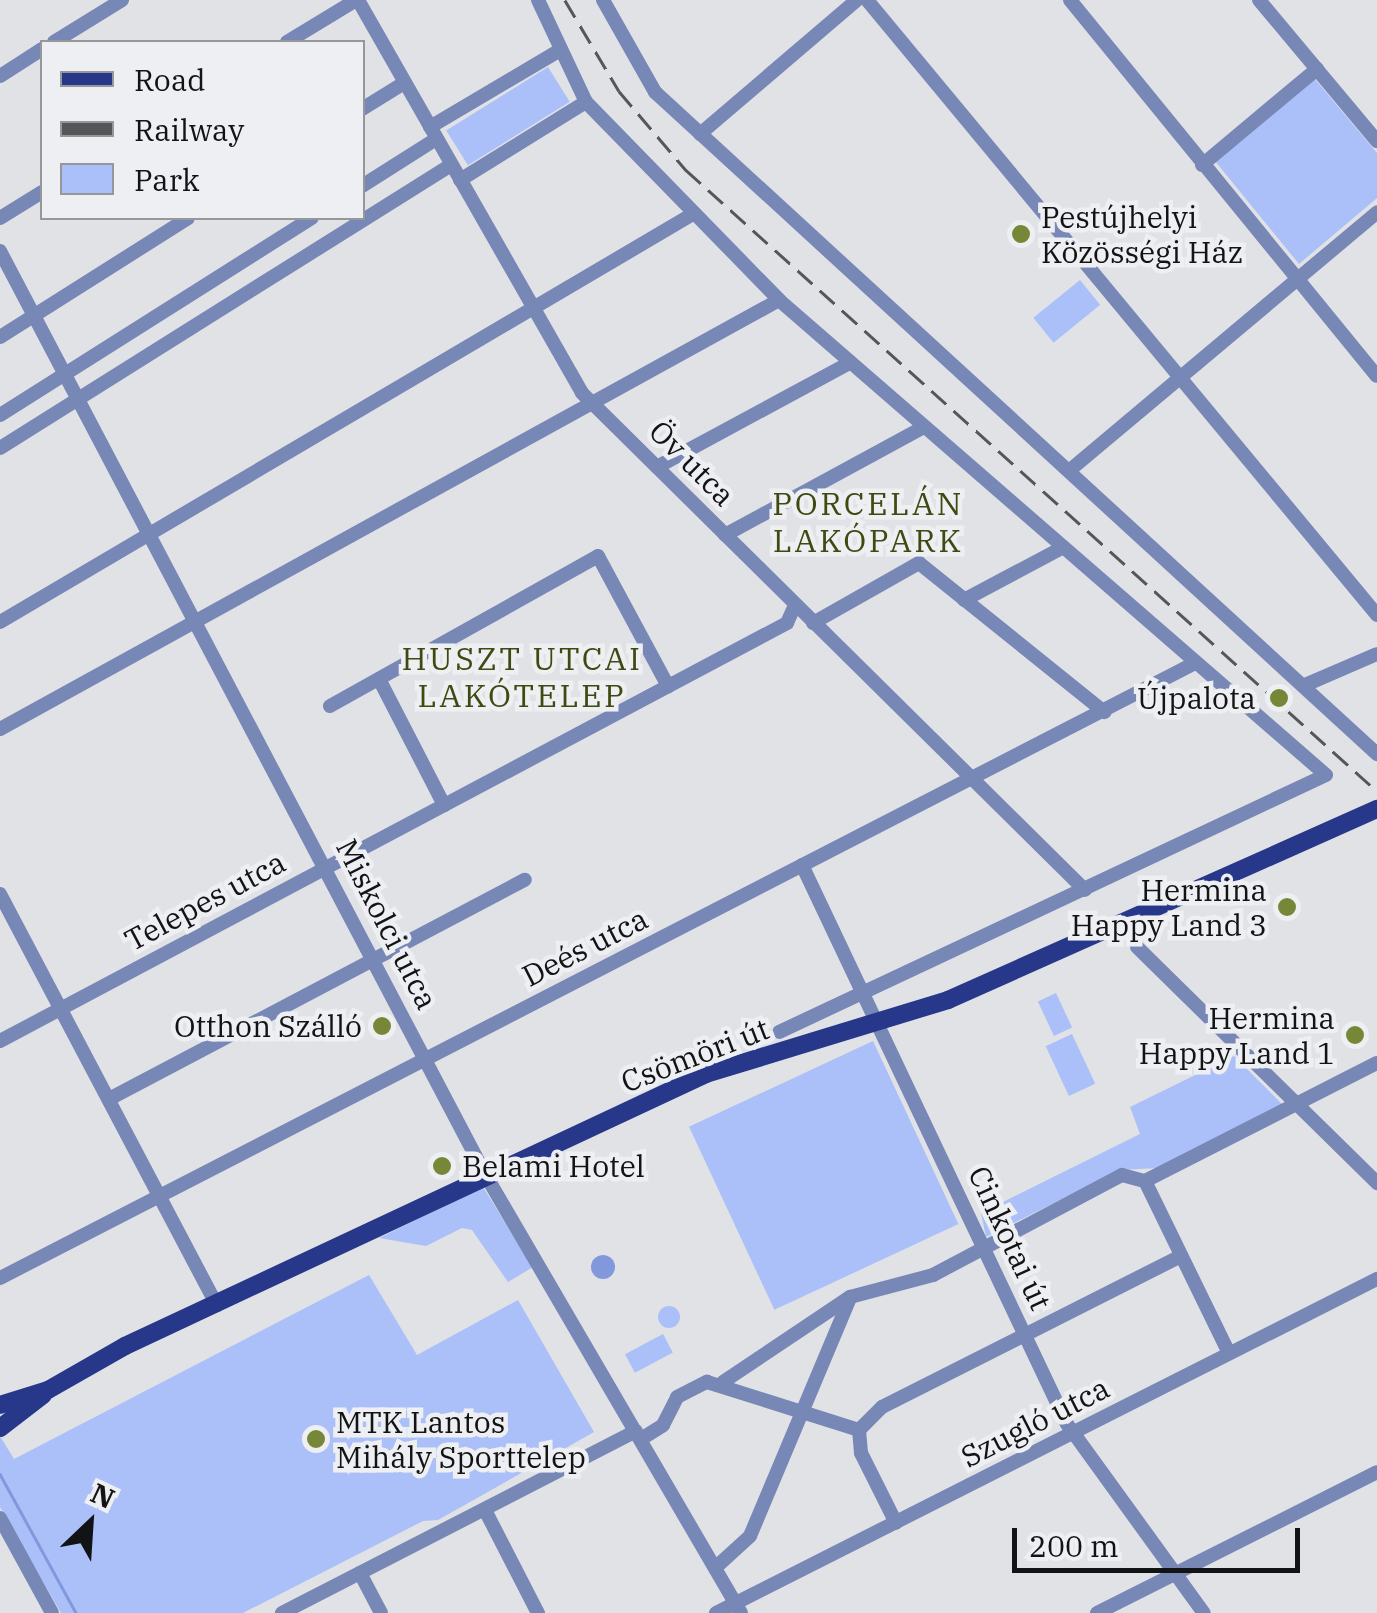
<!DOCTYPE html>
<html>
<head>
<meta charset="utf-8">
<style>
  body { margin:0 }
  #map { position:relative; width:1377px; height:1613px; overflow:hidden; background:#e1e2e5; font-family:"IBM Plex Serif",serif }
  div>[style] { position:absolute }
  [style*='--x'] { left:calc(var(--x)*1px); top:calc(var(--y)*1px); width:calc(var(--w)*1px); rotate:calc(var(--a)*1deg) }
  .green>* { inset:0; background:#abbff9; transform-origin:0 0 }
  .round { border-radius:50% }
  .water>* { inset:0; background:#8298dc }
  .stream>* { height:2.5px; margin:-1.25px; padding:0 1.25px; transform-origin:1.25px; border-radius:1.25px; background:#8298dc }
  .minor>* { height:14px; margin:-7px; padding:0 7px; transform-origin:7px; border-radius:7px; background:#7787b6 }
  .major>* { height:18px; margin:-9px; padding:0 9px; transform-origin:9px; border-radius:9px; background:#27378a }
  .rail>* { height:2.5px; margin-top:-1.25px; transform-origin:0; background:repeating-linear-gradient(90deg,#555658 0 20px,transparent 0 30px) }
  .dots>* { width:28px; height:28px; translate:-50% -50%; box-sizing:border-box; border:5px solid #eeeff2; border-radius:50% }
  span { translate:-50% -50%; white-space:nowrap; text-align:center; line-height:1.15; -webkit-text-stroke:9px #eeeff2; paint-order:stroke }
  .poi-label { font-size:30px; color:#121314 }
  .left { translate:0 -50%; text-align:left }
  .right { translate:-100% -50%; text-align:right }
  .street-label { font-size:30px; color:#121314 }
  .neighbourhood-label { font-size:32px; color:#3e4a11; letter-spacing:2.5px }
  .legend { position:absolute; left:40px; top:40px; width:325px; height:180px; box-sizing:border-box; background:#eeeff2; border:2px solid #969799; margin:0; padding:12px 18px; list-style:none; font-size:30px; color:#121314 }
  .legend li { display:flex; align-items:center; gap:20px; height:50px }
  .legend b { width:50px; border:2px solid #969799 }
  .north { position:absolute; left:40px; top:1473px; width:100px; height:100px; -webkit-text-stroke:8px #eeeff2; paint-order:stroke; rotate:25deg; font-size:28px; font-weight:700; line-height:40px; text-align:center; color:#121314 }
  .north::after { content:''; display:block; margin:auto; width:35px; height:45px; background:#121314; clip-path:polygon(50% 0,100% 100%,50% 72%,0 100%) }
  .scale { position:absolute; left:1012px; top:1528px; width:288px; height:45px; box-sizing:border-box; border:5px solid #121314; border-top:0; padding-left:12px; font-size:30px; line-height:35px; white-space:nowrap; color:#121314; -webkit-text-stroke:8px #eeeff2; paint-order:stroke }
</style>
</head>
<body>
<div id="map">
  <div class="green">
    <div style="left:548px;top:67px;width:41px;height:120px;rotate:58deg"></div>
    <div style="clip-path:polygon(1314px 78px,1377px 153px,1377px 198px,1299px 264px,1215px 161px)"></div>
    <div style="left:1080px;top:280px;width:32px;height:60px;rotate:51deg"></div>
    <div style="left:1056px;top:993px;width:38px;height:20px;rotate:65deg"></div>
    <div style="left:1072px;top:1034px;width:55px;height:29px;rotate:65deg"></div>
    <div style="left:873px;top:1041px;width:202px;height:203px;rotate:65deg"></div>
    <div style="clip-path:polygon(1234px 1056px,1284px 1106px,1159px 1168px,1120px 1170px,986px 1237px,981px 1213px,1140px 1134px,1130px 1107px)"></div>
    <div style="clip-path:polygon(483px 1187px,533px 1267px,508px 1282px,472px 1230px,462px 1228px,426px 1246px,379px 1238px)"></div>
    <div style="clip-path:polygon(369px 1275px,417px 1355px,518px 1300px,594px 1432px,438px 1520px,423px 1521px,243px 1613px,61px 1613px,0 1507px,0 1436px,14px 1459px)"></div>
    <div class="round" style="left:658px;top:1306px;width:22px;height:22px"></div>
    <div style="left:663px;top:1334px;width:21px;height:43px;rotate:62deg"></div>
  </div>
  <div class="water">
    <div class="round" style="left:591px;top:1255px;width:24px;height:24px"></div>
  </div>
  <div class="stream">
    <div style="--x:0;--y:1474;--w:158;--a:61.3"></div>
  </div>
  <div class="minor">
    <div style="--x:358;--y:0;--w:452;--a:60.3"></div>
    <div style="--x:582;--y:393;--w:707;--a:44.66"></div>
    <div style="--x:538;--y:0;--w:113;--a:64.8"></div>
    <div style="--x:586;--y:102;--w:277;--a:45.7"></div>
    <div style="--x:779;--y:300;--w:724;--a:40.97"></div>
    <div style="--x:1326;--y:775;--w:604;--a:154.83"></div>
    <div style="--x:603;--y:0;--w:106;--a:60.5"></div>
    <div style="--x:655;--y:92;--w:980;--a:42.52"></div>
    <div style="--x:867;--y:0;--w:799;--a:50.33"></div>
    <div style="--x:1070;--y:0;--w:485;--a:50.8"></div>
    <div style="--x:1259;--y:0;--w:184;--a:50.1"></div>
    <div style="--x:54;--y:42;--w:80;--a:-31.7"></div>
    <div style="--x:287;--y:42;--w:81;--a:-31.3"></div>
    <div style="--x:0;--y:76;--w:50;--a:-32.7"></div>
    <div style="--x:362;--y:109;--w:49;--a:-31.8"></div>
    <div style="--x:430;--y:127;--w:151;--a:-30.6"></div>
    <div style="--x:700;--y:134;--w:206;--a:-40.5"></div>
    <div style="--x:1202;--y:165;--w:150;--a:-39.9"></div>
    <div style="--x:460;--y:180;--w:148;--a:-31.8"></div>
    <div style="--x:362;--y:186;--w:88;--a:-32.4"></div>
    <div style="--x:0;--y:218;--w:49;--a:-31.8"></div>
    <div style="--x:0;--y:251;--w:1043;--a:62.28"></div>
    <div style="--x:485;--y:1174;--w:508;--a:59.75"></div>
    <div style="--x:0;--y:337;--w:222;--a:-32.3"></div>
    <div style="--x:0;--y:415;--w:369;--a:-32.3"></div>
    <div style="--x:0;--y:448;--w:532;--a:-32.11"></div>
    <div style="--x:657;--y:467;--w:218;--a:-28.4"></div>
    <div style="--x:1070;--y:470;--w:401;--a:-40"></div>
    <div style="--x:725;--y:535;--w:226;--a:-28.5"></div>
    <div style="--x:964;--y:600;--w:111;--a:-28"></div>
    <div style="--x:0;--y:622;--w:804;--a:-30.49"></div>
    <div style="--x:813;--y:623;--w:122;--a:-29.5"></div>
    <div style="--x:919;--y:563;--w:238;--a:38.8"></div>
    <div style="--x:379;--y:679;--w:142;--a:62.7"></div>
    <div style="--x:1305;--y:685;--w:78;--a:-23.3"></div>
    <div style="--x:330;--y:706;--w:307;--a:-29.2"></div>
    <div style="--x:598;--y:556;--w:148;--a:61.7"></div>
    <div style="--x:0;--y:729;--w:889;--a:-28.84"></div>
    <div style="--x:802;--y:865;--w:619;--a:64.64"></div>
    <div style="--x:1067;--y:1424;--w:233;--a:54.1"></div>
    <div style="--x:0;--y:894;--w:465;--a:62.2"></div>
    <div style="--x:1137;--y:947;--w:337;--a:44.5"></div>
    <div style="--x:0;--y:1041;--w:891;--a:-27.97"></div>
    <div style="--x:787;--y:623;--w:20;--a:-66"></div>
    <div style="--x:109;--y:1099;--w:470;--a:-27.8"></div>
    <div style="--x:1145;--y:1181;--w:260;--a:-27"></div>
    <div style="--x:1145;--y:1181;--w:191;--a:64"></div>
    <div style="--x:0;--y:1278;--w:1344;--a:-27.23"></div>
    <div style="--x:723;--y:1382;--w:153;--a:-33.8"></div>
    <div style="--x:850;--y:1297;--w:86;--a:-14.8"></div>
    <div style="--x:933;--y:1275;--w:214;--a:-27.9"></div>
    <div style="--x:1122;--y:1175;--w:24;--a:15"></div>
    <div style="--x:859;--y:1430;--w:33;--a:-45"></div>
    <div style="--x:882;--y:1407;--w:335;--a:-26.8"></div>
    <div style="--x:859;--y:1430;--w:23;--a:85"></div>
    <div style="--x:861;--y:1453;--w:78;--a:63.4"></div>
    <div style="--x:641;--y:1439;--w:26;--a:-32"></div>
    <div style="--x:663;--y:1425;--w:31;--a:-63"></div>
    <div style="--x:677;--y:1397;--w:34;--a:-27"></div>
    <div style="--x:707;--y:1382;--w:159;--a:17.5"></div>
    <div style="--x:486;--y:1512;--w:114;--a:62.8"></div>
    <div style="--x:0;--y:1518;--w:108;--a:61.3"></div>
    <div style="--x:715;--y:1568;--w:47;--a:-42.4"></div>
    <div style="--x:750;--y:1536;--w:258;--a:-67.2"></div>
    <div style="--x:360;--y:1573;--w:45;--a:62.3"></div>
    <div style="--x:282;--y:1613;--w:398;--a:-27.2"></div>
    <div style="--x:716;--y:1613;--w:741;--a:-26.81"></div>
    <div style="--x:1097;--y:1613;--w:313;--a:-26.7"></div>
  </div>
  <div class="major">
    <div style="--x:0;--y:1405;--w:50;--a:-17.4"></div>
    <div style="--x:48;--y:1390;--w:89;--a:-29.7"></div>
    <div style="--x:125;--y:1346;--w:642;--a:-25.09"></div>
    <div style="--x:706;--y:1074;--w:253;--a:-17"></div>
    <div style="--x:948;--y:1000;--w:470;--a:-24"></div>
    <div style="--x:0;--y:1428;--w:54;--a:-37.5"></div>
  </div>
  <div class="rail">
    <div style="--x:565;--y:0;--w:106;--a:59.3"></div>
    <div style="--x:619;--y:91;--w:104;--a:49.7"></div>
    <div style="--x:686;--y:170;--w:929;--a:41.95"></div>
  </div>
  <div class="dots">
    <div style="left:1021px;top:234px;background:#768838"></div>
    <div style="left:1279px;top:698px;background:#768838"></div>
    <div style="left:1287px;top:907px;background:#768838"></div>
    <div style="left:382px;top:1026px;background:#768838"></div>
    <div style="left:1355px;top:1035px;background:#768838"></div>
    <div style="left:442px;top:1166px;background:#768838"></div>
    <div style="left:316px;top:1439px;background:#768838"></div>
  </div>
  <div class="poi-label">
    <span class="left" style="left:1041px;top:234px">Pestújhelyi<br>Közösségi Ház</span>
    <span class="right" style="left:1256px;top:698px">Újpalota</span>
    <span class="right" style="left:1267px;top:907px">Hermina<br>Happy Land 3</span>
    <span class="right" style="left:1335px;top:1035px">Hermina<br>Happy Land 1</span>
    <span class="right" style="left:362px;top:1026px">Otthon Szálló</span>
    <span class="left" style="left:462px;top:1166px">Belami Hotel</span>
    <span class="left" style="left:336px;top:1439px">MTK Lantos<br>Mihály Sporttelep</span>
  </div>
  <div class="street-label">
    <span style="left:692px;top:463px;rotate:45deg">Öv utca</span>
    <span style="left:205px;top:901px;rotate:-28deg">Telepes utca</span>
    <span style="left:387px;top:924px;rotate:63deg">Miskolci utca</span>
    <span style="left:585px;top:947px;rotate:-27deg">Deés utca</span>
    <span style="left:695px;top:1055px;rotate:-21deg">Csömöri út</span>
    <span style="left:1010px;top:1238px;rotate:65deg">Cinkotai út</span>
    <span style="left:1035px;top:1422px;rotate:-27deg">Szugló utca</span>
  </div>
  <div class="neighbourhood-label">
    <span style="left:868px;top:522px">PORCELÁN<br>LAKÓPARK</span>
    <span style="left:522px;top:677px">HUSZT UTCAI<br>LAKÓTELEP</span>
  </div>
  <ul class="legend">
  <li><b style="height:12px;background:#27378a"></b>Road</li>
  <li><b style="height:12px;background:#555658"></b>Railway</li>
  <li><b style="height:28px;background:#abbff9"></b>Park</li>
  </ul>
  <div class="north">N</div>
  <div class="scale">200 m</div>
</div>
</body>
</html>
